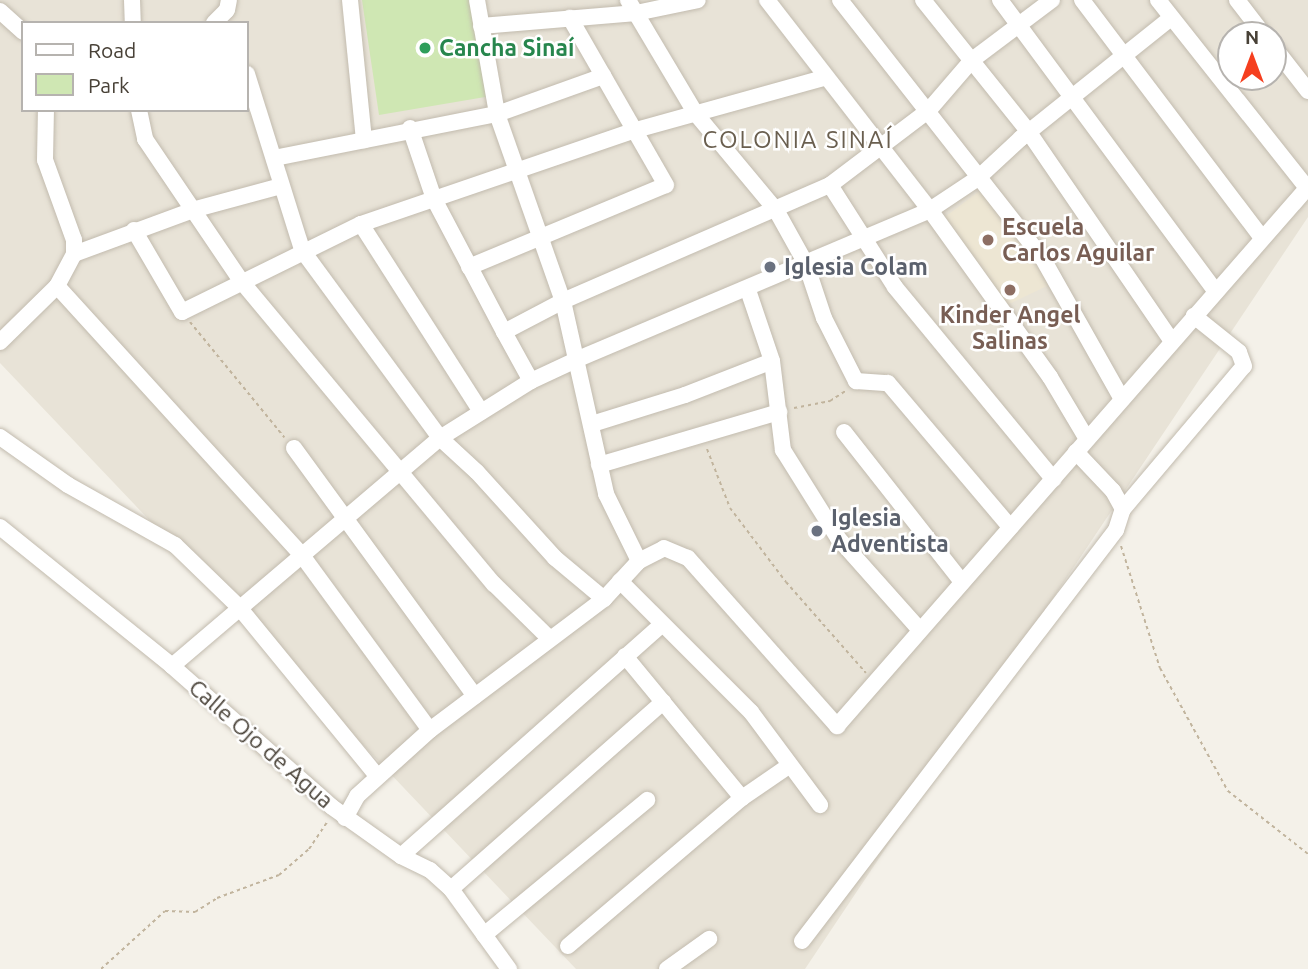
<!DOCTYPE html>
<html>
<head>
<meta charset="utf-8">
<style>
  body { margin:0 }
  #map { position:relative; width:1308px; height:969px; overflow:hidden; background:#f4f1e9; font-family:Ubuntu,sans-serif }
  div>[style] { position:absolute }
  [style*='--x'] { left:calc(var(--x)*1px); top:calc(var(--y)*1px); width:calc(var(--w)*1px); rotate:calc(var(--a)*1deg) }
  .residential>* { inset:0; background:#e8e3d7 }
  .education>* { inset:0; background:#ede6d3 }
  .green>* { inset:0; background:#cfe7b3 }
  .path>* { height:2px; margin-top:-1px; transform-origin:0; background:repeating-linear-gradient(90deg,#c1b49d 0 3.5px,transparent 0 7px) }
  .roads { filter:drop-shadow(0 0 2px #c2bbae) drop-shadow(0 0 2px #c2bbae) }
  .minor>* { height:16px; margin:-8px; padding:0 8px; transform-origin:8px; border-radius:8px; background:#fff }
  .dots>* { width:19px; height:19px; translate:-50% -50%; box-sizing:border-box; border:4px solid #fff; border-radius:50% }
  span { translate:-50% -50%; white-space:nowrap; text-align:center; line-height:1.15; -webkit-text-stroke:5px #fff; paint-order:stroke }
  .leisure-label { font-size:23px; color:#27864d; font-weight:700 }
  .left { translate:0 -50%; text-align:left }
  .education-label { font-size:23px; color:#785e54; font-weight:700 }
  .worship-label { font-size:23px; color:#5b616d; font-weight:700 }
  .street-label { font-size:23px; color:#484137 }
  .neighbourhood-label { font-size:24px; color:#6a5f4f; letter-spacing:2px }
  .legend { position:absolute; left:21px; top:21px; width:228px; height:91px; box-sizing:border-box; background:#fff; border:2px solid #b6b3af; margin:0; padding:9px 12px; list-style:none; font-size:21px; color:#484137 }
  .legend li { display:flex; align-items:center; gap:14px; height:35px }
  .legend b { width:35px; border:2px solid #b6b3af }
  .north { position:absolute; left:1217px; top:21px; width:70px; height:70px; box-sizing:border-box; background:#fff; border:2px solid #b6b3af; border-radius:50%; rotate:0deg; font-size:19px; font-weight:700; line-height:28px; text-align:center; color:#484137 }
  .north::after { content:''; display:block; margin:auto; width:24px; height:32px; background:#f53f1f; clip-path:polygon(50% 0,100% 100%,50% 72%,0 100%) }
</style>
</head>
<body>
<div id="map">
  <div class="residential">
    <div style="clip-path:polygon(evenodd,0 0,1308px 0,1308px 217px,805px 969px,576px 969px,0 363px,0 0,23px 23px,247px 23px,247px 110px,23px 110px,23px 23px,0 0,1231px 35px,1273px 35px,1273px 77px,1231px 77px,1231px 35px)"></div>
  </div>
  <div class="education">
    <div style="clip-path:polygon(982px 189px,1036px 260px,1049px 285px,1005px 306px,941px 220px)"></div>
  </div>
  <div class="green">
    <div style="clip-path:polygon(362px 0,473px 0,491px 96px,379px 115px)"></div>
  </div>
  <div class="path">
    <div style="--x:190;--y:322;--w:149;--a:50.7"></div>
    <div style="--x:794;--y:408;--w:37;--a:-11"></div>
    <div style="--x:830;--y:401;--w:20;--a:-33"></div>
    <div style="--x:707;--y:449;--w:63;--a:68.7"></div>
    <div style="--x:730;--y:508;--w:93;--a:52.9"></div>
    <div style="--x:786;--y:582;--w:121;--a:48.7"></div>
    <div style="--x:1121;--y:546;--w:128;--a:72.3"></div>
    <div style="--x:1160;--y:668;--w:141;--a:61.1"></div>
    <div style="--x:1228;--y:791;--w:102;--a:38.2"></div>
    <div style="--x:101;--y:969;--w:86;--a:-42.2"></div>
    <div style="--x:165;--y:911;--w:30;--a:2"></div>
    <div style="--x:195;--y:912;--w:26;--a:-32"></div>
    <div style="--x:217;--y:898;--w:66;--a:-20.4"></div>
    <div style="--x:279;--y:875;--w:40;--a:-41"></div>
    <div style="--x:309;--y:849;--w:34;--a:-56"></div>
  </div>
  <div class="roads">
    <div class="minor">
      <div style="--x:132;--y:0;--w:23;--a:88"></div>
      <div style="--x:350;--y:0;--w:141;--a:84.3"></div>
      <div style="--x:477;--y:0;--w:116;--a:80"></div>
      <div style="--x:497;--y:114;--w:198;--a:70.6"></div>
      <div style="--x:563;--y:301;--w:198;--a:77.4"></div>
      <div style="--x:606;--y:494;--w:75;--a:63.8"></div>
      <div style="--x:628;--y:0;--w:133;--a:59.2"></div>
      <div style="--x:696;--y:114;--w:125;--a:50.2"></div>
      <div style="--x:776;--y:210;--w:62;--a:60.9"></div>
      <div style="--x:806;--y:264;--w:57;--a:71.6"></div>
      <div style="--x:824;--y:318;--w:71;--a:63.1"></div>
      <div style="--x:856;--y:381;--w:32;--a:4"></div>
      <div style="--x:888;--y:383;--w:189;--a:49.7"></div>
      <div style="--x:767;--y:0;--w:266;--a:52.2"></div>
      <div style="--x:930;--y:210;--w:206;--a:54.3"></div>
      <div style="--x:1050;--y:377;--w:72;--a:59.2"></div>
      <div style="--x:840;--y:0;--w:329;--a:51.9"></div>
      <div style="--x:1043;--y:259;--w:161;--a:60.6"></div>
      <div style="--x:923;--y:0;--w:168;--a:51.3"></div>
      <div style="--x:1028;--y:131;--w:255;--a:55.6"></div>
      <div style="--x:1000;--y:0;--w:363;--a:53.5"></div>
      <div style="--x:1082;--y:0;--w:298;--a:52.9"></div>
      <div style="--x:1158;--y:0;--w:240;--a:51.6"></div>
      <div style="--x:1237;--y:0;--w:44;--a:52.4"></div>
      <div style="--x:0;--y:11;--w:31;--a:42"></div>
      <div style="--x:214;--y:23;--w:18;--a:-45"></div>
      <div style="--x:227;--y:10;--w:10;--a:-79"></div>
      <div style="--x:481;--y:26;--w:156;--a:-4.8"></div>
      <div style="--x:636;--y:13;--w:63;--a:-11.8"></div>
      <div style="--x:1273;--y:46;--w:57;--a:52.1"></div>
      <div style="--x:247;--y:74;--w:184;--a:72.6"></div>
      <div style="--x:302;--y:250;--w:233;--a:53.7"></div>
      <div style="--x:440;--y:438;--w:50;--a:42.6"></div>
      <div style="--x:477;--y:472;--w:116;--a:47.8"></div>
      <div style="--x:555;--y:558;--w:64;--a:39.9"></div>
      <div style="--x:139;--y:110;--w:30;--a:78"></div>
      <div style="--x:145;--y:139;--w:173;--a:55.9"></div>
      <div style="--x:242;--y:282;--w:393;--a:50.2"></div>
      <div style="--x:494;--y:584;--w:78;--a:44.5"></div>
      <div style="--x:410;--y:128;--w:75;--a:71.3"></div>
      <div style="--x:434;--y:199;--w:150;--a:62.2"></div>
      <div style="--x:504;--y:332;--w:67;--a:-27.7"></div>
      <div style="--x:563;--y:301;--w:291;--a:-23.5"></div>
      <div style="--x:830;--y:185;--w:124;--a:-37.1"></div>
      <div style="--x:929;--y:110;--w:66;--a:-49.3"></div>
      <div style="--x:972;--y:60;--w:100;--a:-36.9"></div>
      <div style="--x:274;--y:158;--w:227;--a:-11.2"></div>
      <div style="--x:497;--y:114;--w:113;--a:-19.7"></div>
      <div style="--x:830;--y:185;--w:121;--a:57.5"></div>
      <div style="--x:895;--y:287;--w:249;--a:50.5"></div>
      <div style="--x:361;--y:224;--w:223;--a:57.4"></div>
      <div style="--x:134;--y:230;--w:95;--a:59.7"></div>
      <div style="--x:182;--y:312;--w:199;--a:-26.2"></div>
      <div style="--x:361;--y:224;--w:291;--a:-18.9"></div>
      <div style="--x:636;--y:130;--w:194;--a:-15.5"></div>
      <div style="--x:74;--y:254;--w:130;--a:-20.2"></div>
      <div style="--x:196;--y:209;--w:88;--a:-15.1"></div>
      <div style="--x:469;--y:267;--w:213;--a:-22.6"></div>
      <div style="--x:666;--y:185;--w:193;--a:-119.9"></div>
      <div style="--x:57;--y:286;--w:362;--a:47.7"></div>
      <div style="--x:301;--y:554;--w:218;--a:53.8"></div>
      <div style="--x:748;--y:290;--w:75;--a:71.3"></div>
      <div style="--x:772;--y:361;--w:90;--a:83"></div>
      <div style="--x:783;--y:450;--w:104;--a:58"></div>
      <div style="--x:838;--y:538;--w:123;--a:48.3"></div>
      <div style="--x:504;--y:332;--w:56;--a:61.1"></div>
      <div style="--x:0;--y:342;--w:80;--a:-44.5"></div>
      <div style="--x:57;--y:286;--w:36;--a:-62"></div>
      <div style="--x:74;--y:254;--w:14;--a:-90"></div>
      <div style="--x:74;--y:240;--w:85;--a:-109.9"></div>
      <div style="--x:45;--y:160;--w:50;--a:-88.9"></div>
      <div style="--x:592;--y:424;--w:97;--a:-17.3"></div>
      <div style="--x:685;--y:395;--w:93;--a:-21.3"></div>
      <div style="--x:844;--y:432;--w:191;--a:51.8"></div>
      <div style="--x:0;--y:437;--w:83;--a:35.2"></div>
      <div style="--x:68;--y:485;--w:123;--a:29.3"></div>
      <div style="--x:175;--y:545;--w:88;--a:44.1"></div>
      <div style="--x:238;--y:606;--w:220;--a:50.7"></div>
      <div style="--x:294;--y:448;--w:307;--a:53.9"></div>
      <div style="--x:599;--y:465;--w:188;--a:-16.4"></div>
      <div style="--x:1123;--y:509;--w:187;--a:-49.8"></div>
      <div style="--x:1244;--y:366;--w:15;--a:-110"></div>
      <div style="--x:1239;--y:352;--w:58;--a:-141.3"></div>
      <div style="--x:0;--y:527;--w:221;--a:38.9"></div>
      <div style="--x:172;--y:666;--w:213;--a:41.4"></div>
      <div style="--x:332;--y:807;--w:85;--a:35.4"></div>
      <div style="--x:401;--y:856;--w:32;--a:26"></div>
      <div style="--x:430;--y:870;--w:28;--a:42"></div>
      <div style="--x:451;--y:889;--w:99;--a:54.1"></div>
      <div style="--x:620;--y:581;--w:185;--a:45"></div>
      <div style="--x:751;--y:712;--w:116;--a:53.4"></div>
      <div style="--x:625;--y:656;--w:184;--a:50.5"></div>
      <div style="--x:172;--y:666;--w:352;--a:-40.4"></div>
      <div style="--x:440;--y:438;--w:107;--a:-32.1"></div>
      <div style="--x:531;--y:381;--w:52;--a:-25.1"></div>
      <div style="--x:578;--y:359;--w:382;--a:-22.9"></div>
      <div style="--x:930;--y:210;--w:58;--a:-33.7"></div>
      <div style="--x:978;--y:178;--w:59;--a:-42.9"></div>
      <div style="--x:1021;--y:138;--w:192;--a:-38.7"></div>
      <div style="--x:345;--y:818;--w:25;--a:-61"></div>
      <div style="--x:357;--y:796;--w:98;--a:-42.1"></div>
      <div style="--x:430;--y:730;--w:218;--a:-37"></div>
      <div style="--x:604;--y:599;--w:52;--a:-47.4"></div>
      <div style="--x:639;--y:561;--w:28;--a:-27"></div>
      <div style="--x:664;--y:548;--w:26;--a:23"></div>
      <div style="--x:688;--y:558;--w:225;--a:48.4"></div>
      <div style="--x:837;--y:726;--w:716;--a:-48.85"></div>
      <div style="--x:401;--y:856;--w:348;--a:-41.6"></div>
      <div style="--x:451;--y:889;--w:283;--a:-41.4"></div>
      <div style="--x:484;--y:935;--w:212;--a:-39.6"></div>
      <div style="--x:802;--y:941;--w:517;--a:-52.62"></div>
      <div style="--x:1116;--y:530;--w:22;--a:-72"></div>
      <div style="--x:1123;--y:509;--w:21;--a:-119"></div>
      <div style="--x:1113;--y:491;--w:54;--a:-133.5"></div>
      <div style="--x:568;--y:946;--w:228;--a:-40.4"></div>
      <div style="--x:742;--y:798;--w:58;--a:-34.5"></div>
      <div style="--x:667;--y:969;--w:52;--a:-35.5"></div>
    </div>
  </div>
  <div class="dots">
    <div style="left:425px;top:48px;background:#2e9e5b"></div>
    <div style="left:988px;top:240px;background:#8d6e63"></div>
    <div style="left:770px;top:267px;background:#6b7280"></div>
    <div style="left:1010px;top:290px;background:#8d6e63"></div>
    <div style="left:817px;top:531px;background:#6b7280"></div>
  </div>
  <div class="leisure-label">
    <span class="left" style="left:439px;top:48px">Cancha Sinaí</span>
  </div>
  <div class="education-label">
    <span class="left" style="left:1002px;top:240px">Escuela<br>Carlos Aguilar</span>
    <span style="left:1010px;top:328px">Kinder Angel<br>Salinas</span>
  </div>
  <div class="worship-label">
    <span class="left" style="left:784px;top:267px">Iglesia Colam</span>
    <span class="left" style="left:831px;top:531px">Iglesia<br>Adventista</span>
  </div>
  <div class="street-label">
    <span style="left:261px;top:744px;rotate:41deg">Calle Ojo de Agua</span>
  </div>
  <div class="neighbourhood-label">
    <span style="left:798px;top:140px">COLONIA SINAÍ</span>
  </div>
  <ul class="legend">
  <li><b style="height:9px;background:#fff"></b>Road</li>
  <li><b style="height:19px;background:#cfe7b3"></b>Park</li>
  </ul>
  <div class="north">N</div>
</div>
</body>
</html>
